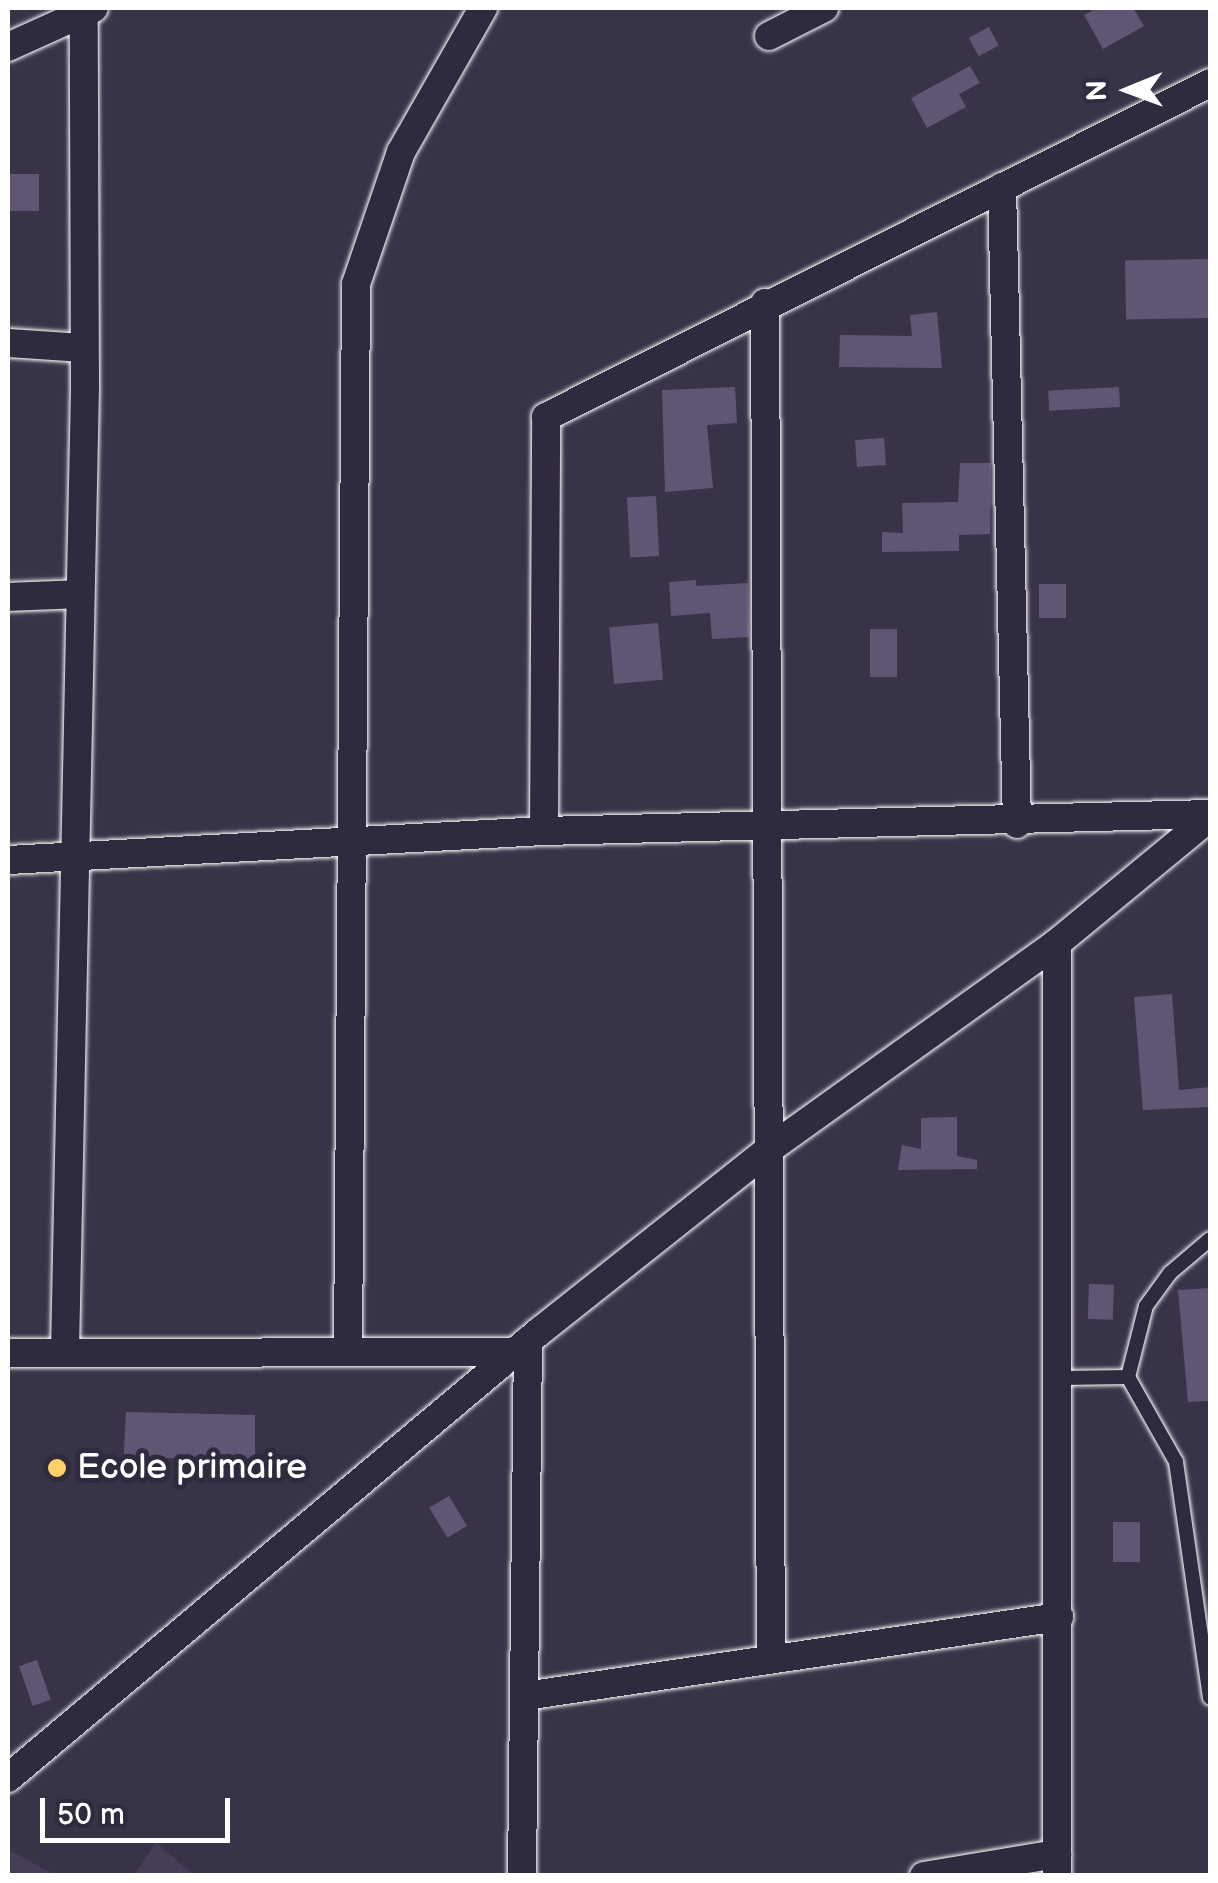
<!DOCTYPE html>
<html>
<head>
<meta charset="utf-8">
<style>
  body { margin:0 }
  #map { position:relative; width:1218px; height:1883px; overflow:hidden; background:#393348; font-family:"Balsamiq Sans",sans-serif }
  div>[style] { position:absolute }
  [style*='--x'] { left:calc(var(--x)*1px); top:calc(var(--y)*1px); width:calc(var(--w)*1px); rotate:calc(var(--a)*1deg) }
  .built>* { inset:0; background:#453e55 }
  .building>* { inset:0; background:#605673; transform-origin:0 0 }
  .roads { filter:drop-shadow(0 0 2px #fff) drop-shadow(0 0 2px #fff) }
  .lane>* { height:14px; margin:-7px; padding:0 7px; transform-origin:7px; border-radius:7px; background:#2f2a3d }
  .street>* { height:28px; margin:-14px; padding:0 14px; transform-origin:14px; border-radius:14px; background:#2f2a3d }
  .dots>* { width:28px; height:28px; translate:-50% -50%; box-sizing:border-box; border:5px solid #2f2a3d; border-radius:50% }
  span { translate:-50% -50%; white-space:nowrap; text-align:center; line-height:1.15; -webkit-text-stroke:10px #2f2a3d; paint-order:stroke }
  .poi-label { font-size:35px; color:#fff }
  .left { translate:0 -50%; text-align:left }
  .frame { position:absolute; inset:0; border:10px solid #fff; pointer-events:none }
  .north { position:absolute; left:1078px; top:40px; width:100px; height:100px; -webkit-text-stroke:8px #2f2a3d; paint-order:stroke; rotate:269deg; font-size:28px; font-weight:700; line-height:40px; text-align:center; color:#fff }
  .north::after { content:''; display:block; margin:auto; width:35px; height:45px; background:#fff; clip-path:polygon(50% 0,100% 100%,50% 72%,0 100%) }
  .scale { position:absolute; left:40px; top:1798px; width:190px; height:45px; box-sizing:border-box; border:5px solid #fff; border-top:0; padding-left:12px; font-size:30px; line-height:35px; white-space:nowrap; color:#fff; -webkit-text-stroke:8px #2f2a3d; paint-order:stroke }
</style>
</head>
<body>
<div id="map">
  <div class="built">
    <div style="clip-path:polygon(156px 1842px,193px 1875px,134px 1875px)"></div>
    <div style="clip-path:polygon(8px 1849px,54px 1875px,8px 1875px)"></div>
  </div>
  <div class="building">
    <div style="clip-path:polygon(1098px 8px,1133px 8px,1144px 26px,1103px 49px,1084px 15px)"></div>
    <div style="left:989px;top:27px;width:21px;height:23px;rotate:62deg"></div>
    <div style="clip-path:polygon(970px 66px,980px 83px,959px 94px,966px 107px,927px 128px,911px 98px)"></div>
    <div style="left:8px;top:174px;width:31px;height:37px"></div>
    <div style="left:1208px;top:259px;width:59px;height:83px;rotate:89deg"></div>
    <div style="clip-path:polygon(937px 312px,942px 368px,839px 367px,840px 335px,912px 336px,910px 315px)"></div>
    <div style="clip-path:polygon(735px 387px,737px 423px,707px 425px,713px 488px,665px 492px,662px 390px)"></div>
    <div style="left:1119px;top:387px;width:20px;height:71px;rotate:87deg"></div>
    <div style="left:884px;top:438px;width:27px;height:29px;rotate:86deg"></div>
    <div style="clip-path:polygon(960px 463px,991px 463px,990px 534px,959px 535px,959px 551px,882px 552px,882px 532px,903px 533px,902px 503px,958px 502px)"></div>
    <div style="left:656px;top:496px;width:60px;height:29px;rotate:87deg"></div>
    <div style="clip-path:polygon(696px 580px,696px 586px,748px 583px,749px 637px,712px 639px,710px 613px,671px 616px,669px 582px)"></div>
    <div style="left:1039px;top:584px;width:27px;height:34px"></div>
    <div style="left:658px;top:623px;width:57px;height:49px;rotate:85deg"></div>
    <div style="left:870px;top:629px;width:27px;height:48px"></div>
    <div style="clip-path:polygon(1172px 994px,1179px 1090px,1210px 1087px,1210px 1107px,1143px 1110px,1134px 997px)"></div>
    <div style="clip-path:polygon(957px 1117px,957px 1156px,977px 1160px,977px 1169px,898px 1170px,902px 1145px,921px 1149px,921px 1118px)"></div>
    <div style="left:1089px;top:1284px;width:25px;height:35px;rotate:2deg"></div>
    <div style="clip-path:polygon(1210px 1288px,1210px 1401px,1188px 1402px,1178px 1290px)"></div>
    <div style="clip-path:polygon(126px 1412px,255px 1415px,255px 1460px,164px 1458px,164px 1470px,123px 1468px)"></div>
    <div style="left:449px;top:1496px;width:35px;height:23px;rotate:59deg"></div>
    <div style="left:1113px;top:1522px;width:27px;height:40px"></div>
    <div style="left:37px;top:1660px;width:42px;height:19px;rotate:71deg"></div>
  </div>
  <div class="roads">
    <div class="lane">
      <div style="--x:1128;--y:1377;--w:73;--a:-75.8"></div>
      <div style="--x:1146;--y:1306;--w:41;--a:-54"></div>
      <div style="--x:1170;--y:1273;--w:52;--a:-40.4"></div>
      <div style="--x:1061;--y:1378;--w:67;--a:-0.9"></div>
      <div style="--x:1128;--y:1377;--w:98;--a:60.5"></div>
      <div style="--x:1176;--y:1462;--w:238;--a:81.8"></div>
    </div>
    <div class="street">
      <div style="--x:769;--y:36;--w:62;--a:-27"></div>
      <div style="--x:8;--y:47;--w:94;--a:-24.4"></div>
      <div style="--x:1002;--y:187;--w:637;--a:88.65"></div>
      <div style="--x:765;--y:303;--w:1352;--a:89.75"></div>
      <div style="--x:8;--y:343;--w:76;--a:3.8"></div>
      <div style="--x:8;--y:597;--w:72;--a:-2.4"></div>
      <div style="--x:544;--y:831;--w:414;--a:-89.7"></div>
      <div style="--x:546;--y:417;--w:743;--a:-26.7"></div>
      <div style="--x:8;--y:860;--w:537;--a:-3.1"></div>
      <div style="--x:544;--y:831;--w:666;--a:-1.46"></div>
      <div style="--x:1057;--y:943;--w:933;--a:90"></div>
      <div style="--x:65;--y:1351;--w:965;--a:-88.81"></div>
      <div style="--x:85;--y:386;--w:378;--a:-90.2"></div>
      <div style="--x:348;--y:1352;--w:1068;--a:-89.57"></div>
      <div style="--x:356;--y:284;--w:139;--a:-71.2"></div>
      <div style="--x:401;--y:152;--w:166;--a:-60.3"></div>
      <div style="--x:8;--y:1353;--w:507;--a:-0.11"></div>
      <div style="--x:525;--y:1696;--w:540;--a:-8.42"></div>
      <div style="--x:8;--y:1778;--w:695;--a:-40.04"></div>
      <div style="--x:540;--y:1331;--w:291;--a:-38.4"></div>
      <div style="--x:768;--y:1150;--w:355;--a:-35.6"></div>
      <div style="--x:1057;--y:943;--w:198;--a:-39.5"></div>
      <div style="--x:522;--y:1876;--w:535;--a:-89.36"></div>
      <div style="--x:924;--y:1876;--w:135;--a:-9.4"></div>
    </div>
  </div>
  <div class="dots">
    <div style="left:57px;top:1468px;background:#ffd166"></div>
  </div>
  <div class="poi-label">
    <span class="left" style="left:77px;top:1468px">Ecole primaire</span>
  </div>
  <div class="frame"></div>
  <div class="north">N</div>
  <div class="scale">50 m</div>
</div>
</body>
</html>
